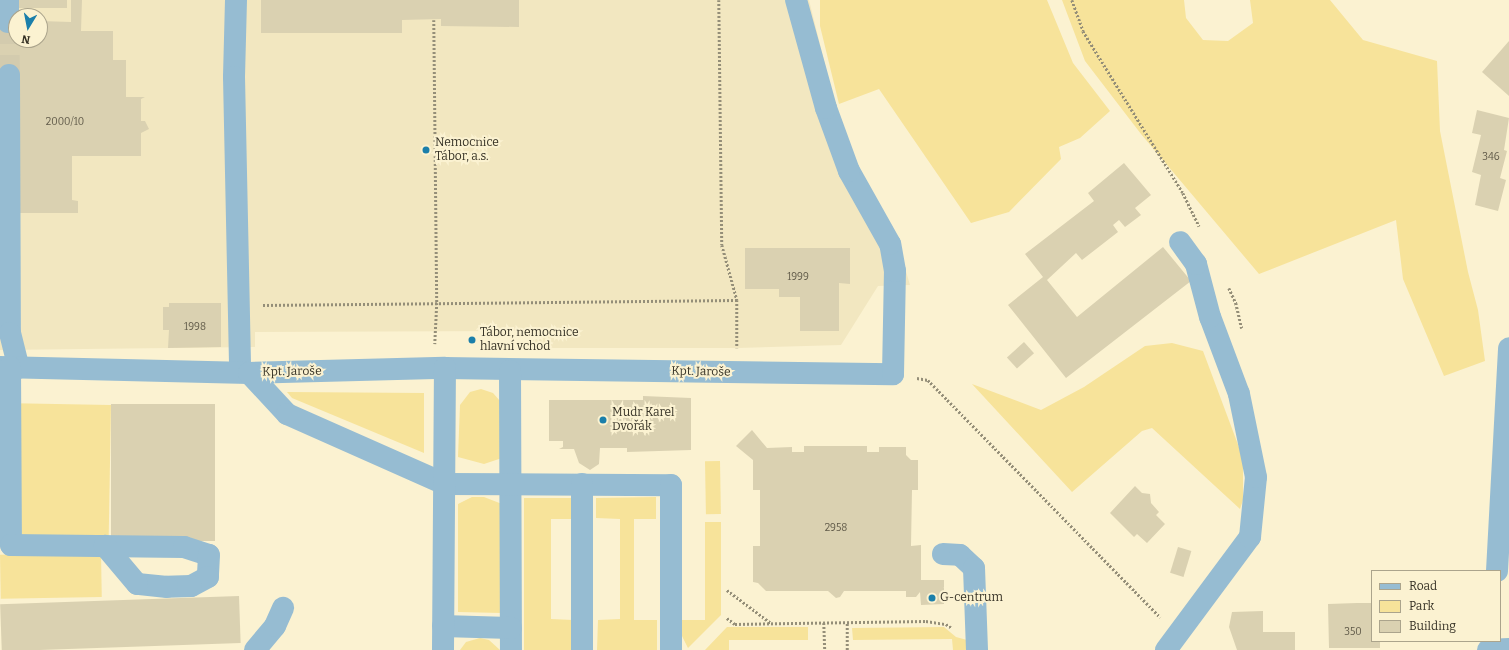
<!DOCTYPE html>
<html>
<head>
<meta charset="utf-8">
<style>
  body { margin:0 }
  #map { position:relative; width:1509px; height:650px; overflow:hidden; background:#fbf2d1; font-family:Bitter,serif }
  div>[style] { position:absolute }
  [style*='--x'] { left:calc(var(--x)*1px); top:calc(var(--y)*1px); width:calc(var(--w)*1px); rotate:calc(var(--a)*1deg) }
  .built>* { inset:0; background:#f2e7c0 }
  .green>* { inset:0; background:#f7e39a; transform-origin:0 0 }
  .building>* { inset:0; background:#dad1b1; transform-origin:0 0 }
  .minor-tunnel>* { height:22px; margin-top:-11px; transform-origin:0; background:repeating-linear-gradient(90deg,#d3cbae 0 22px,transparent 0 33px) }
  .path>* { height:2.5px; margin-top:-1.25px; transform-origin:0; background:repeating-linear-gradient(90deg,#948e78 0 2px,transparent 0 4px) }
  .minor>* { height:22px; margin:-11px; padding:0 11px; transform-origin:11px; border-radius:11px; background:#96bcd2 }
  .dots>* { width:11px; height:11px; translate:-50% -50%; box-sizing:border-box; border:2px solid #fbf2d1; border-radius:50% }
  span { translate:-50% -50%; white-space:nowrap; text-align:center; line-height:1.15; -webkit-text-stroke:4px #fbf2d1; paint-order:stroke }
  .number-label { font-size:10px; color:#5e5847 }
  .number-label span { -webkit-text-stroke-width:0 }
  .poi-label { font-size:12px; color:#343024 }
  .left { translate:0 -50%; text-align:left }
  .street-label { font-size:12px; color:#343024 }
  .legend { position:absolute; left:1371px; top:570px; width:130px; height:72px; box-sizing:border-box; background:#fbf2d1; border:1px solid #aba48c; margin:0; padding:5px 7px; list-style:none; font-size:12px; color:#343024 }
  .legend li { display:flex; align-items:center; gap:8px; height:20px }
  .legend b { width:20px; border:1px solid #aba48c }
  .north { position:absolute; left:8px; top:8px; width:40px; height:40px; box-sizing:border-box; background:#fbf2d1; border:1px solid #aba48c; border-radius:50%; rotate:190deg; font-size:11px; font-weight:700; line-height:16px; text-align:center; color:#343024 }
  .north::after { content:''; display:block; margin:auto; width:14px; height:18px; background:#1b7faa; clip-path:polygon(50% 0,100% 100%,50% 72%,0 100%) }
</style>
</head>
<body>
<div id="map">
  <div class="built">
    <div style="clip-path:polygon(evenodd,0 0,809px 0,838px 117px,865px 184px,900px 251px,910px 285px,878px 286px,841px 345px,737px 348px,532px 348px,529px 331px,255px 332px,255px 347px,0 350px,0 0,16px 16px,40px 16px,40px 40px,16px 40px,16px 16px)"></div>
  </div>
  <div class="green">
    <div style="clip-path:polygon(820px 0,1047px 0,1073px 63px,1110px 111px,1080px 138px,1059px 147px,1061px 159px,1009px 212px,971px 223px,879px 89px,839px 104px,820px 26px)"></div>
    <div style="clip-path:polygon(1062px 0,1184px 0,1186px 18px,1203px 40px,1228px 41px,1253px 23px,1250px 0,1330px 0,1363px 40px,1437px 61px,1440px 131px,1468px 272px,1478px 310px,1485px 361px,1444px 376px,1403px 279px,1396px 220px,1259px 274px,1141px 134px,1085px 61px)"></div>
    <div style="clip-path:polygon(1172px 343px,1203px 351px,1243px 458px,1243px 500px,1240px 509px,1152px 428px,1142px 431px,1072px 492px,972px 384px,1041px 410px,1084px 387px,1145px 346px)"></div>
    <div style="clip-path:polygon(481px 389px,493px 393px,500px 401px,502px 458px,484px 464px,458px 457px,460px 405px,470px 392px)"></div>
    <div style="clip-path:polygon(287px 392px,424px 393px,424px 453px,292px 398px)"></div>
    <div style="left:111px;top:405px;width:136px;height:96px;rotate:91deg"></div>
    <div style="left:720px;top:461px;width:53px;height:15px;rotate:89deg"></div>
    <div style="clip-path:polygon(472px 497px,484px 497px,502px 504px,502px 613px,458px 612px,458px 504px)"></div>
    <div style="clip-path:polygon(656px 497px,656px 519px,634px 519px,634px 620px,657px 620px,657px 650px,597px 650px,598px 620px,620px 619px,620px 519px,596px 518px,596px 498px)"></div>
    <div style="clip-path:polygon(524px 498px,573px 498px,573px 519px,551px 519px,551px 619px,573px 620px,573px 650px,524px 650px)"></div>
    <div style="clip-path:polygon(705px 522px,721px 522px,721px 615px,688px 648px,682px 636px,682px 620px,705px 620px)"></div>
    <div style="left:101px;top:553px;width:44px;height:101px;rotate:89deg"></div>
    <div style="clip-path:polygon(727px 627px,808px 627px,808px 640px,729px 640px,729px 650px,705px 650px)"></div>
    <div style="clip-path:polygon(944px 627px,956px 637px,967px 640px,966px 650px,953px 650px,952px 639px,853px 640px,852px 628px)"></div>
    <div style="clip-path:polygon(480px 638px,489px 640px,500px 650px,460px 650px,466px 642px)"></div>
  </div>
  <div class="building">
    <div style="left:19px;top:0;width:48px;height:8px"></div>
    <div style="clip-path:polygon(71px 0,82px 0,81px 31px,113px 31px,113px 60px,126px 60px,126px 97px,145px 97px,141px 99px,141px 121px,145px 121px,149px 129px,141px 133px,141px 156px,72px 156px,72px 200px,78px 201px,78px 213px,17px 213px,0 102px,0 21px,16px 21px,16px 40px,40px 40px,40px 21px,71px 22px)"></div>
    <div style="clip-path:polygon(261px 0,519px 0,519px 27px,441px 26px,441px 19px,402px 20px,402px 33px,261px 33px)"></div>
    <div style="clip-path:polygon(1509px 41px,1509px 96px,1482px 72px)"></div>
    <div style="clip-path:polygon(1477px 110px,1509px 118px,1504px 150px,1507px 151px,1500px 178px,1506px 180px,1498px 211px,1475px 205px,1481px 175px,1472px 172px,1481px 135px,1472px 133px)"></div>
    <div style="clip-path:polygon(1124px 163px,1151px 195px,1135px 208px,1141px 215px,1125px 227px,1119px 220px,1113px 225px,1118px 232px,1082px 260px,1076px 253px,1047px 280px,1077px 317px,1163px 247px,1191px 281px,1066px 378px,1008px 305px,1043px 277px,1025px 254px,1094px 201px,1088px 193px)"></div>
    <div style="clip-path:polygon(745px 248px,850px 248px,850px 284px,839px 283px,839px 331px,800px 331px,800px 297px,779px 297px,779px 289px,745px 289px)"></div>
    <div style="clip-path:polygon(169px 303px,221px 303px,221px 347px,168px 348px,169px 330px,163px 330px,163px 307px,169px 307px)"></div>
    <div style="left:1024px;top:342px;width:15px;height:23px;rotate:48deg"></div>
    <div style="clip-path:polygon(643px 396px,691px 398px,691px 450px,627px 452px,627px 448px,600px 448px,599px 464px,590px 470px,579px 463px,574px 449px,559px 449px,563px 447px,563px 441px,549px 441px,549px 400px,643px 400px)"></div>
    <div style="left:215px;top:404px;width:137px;height:104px;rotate:90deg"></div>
    <div style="clip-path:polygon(752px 430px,767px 448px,792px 447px,792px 452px,804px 452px,804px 446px,867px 446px,867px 452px,879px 452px,879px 447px,906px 447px,906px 455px,911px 460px,918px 460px,918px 490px,912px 490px,911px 546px,921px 545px,921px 580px,944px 580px,944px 604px,921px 605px,920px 592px,916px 597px,906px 597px,906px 591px,844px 591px,840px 597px,836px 598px,828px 591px,766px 591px,758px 583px,753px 582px,753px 546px,760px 546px,760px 490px,753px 490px,753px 460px,736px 446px)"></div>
    <div style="clip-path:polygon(1135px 486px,1142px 493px,1150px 494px,1151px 503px,1159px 512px,1156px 515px,1165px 524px,1147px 543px,1137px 534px,1134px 537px,1110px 513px)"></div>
    <div style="left:1178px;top:547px;width:14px;height:27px;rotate:17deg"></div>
    <div style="left:239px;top:596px;width:47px;height:239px;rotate:88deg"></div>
    <div style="clip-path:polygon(1357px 603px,1372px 603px,1372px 641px,1380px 641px,1380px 648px,1329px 648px,1328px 604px)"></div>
    <div style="clip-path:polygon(1263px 611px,1263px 632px,1295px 632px,1295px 650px,1237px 650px,1229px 627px,1232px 612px)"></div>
  </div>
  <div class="minor-tunnel">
    <div style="--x:8;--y:22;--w:53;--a:88.9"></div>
  </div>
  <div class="path">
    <div style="--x:719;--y:0;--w:245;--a:89.3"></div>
    <div style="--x:722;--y:245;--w:57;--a:74.7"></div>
    <div style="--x:1072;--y:0;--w:33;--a:70"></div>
    <div style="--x:1083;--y:31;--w:190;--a:58.3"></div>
    <div style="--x:1183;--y:193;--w:37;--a:64"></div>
    <div style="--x:434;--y:20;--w:283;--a:89.4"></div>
    <div style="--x:437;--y:303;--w:41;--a:92.8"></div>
    <div style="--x:1229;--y:288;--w:17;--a:65"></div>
    <div style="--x:1236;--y:303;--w:26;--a:77"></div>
    <div style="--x:263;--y:305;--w:474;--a:-0.6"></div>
    <div style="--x:737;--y:300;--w:48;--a:90"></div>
    <div style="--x:917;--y:378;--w:11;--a:10"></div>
    <div style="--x:928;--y:380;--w:332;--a:45.6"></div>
    <div style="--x:727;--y:590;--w:55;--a:36.9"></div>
    <div style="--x:727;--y:618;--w:10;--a:37"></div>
    <div style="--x:735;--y:624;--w:191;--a:-0.9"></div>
    <div style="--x:926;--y:621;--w:20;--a:9"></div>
    <div style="--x:946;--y:624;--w:7;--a:34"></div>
    <div style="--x:824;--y:623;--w:27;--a:88"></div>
    <div style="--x:847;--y:650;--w:28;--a:-90"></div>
  </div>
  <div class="minor">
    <div style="--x:8;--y:0;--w:22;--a:90"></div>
    <div style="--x:236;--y:0;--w:77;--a:91.5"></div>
    <div style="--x:234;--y:77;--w:295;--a:88.8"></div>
    <div style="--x:9;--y:75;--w:258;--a:89.8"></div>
    <div style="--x:10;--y:333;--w:36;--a:76"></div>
    <div style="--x:0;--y:367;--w:249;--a:1.4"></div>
    <div style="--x:249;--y:373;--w:196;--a:-1.5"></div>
    <div style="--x:445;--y:368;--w:448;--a:0.8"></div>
    <div style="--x:893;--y:374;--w:103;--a:-88.9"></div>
    <div style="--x:895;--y:271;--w:27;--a:-100"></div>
    <div style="--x:890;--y:244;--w:84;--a:-119.3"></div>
    <div style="--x:849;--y:171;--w:67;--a:-110.1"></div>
    <div style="--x:826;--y:108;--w:112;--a:-105.5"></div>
    <div style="--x:10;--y:367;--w:178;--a:89.7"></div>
    <div style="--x:11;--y:545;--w:173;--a:0.7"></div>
    <div style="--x:184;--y:547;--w:26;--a:18"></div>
    <div style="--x:209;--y:555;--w:22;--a:93"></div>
    <div style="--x:208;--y:577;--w:19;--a:152"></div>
    <div style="--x:191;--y:586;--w:24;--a:178"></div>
    <div style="--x:167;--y:587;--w:30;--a:-174"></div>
    <div style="--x:137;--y:584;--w:50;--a:-130.1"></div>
    <div style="--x:510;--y:371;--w:279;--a:89.8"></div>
    <div style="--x:249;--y:373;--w:56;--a:47.2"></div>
    <div style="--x:287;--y:414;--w:173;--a:23.9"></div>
    <div style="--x:445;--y:484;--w:226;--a:0.3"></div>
    <div style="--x:671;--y:485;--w:165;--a:90"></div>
    <div style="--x:582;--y:484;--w:166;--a:90"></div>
    <div style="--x:943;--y:554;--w:17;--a:3"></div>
    <div style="--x:960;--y:555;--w:19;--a:43"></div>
    <div style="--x:974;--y:568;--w:82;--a:87.9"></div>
    <div style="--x:1497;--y:571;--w:223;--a:-86.9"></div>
    <div style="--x:443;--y:626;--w:68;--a:1.7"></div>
    <div style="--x:255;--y:650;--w:31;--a:-50"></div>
    <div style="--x:275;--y:626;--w:20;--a:-66"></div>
    <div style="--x:443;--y:650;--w:282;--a:-89.6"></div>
    <div style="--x:1166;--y:650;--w:141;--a:-53.4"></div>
    <div style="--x:1250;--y:537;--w:60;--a:-84.3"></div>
    <div style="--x:1256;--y:477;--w:85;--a:-101.6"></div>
    <div style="--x:1239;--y:394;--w:82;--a:-110.6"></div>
    <div style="--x:1210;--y:317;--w:55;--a:-104.8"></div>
    <div style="--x:1196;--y:264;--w:27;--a:-126"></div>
    <div style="--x:1488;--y:650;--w:21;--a:-3"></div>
  </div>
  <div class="dots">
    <div style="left:426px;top:150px;background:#1b7faa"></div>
    <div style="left:472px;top:340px;background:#1b7faa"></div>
    <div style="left:603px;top:420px;background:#1b7faa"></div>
    <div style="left:932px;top:598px;background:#1b7faa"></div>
  </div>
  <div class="number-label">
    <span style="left:65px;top:123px">2000/10</span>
    <span style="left:1491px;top:158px">346</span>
    <span style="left:798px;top:278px">1999</span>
    <span style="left:195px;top:328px">1998</span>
    <span style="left:836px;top:529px">2958</span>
    <span style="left:1353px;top:633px">350</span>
  </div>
  <div class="poi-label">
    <span class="left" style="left:435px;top:150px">Nemocnice<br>Tábor, a.s.</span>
    <span class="left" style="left:480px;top:340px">Tábor, nemocnice<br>hlavní vchod</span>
    <span class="left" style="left:612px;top:420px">Mudr Karel<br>Dvořák</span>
    <span class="left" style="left:940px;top:598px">G-centrum</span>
  </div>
  <div class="street-label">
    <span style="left:292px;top:372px;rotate:-1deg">Kpt. Jaroše</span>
    <span style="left:701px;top:372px;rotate:1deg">Kpt. Jaroše</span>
  </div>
  <ul class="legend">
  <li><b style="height:5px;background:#96bcd2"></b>Road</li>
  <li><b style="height:11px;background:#f7e39a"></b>Park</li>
  <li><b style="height:11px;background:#dad1b1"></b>Building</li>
  </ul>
  <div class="north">N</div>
</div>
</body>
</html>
